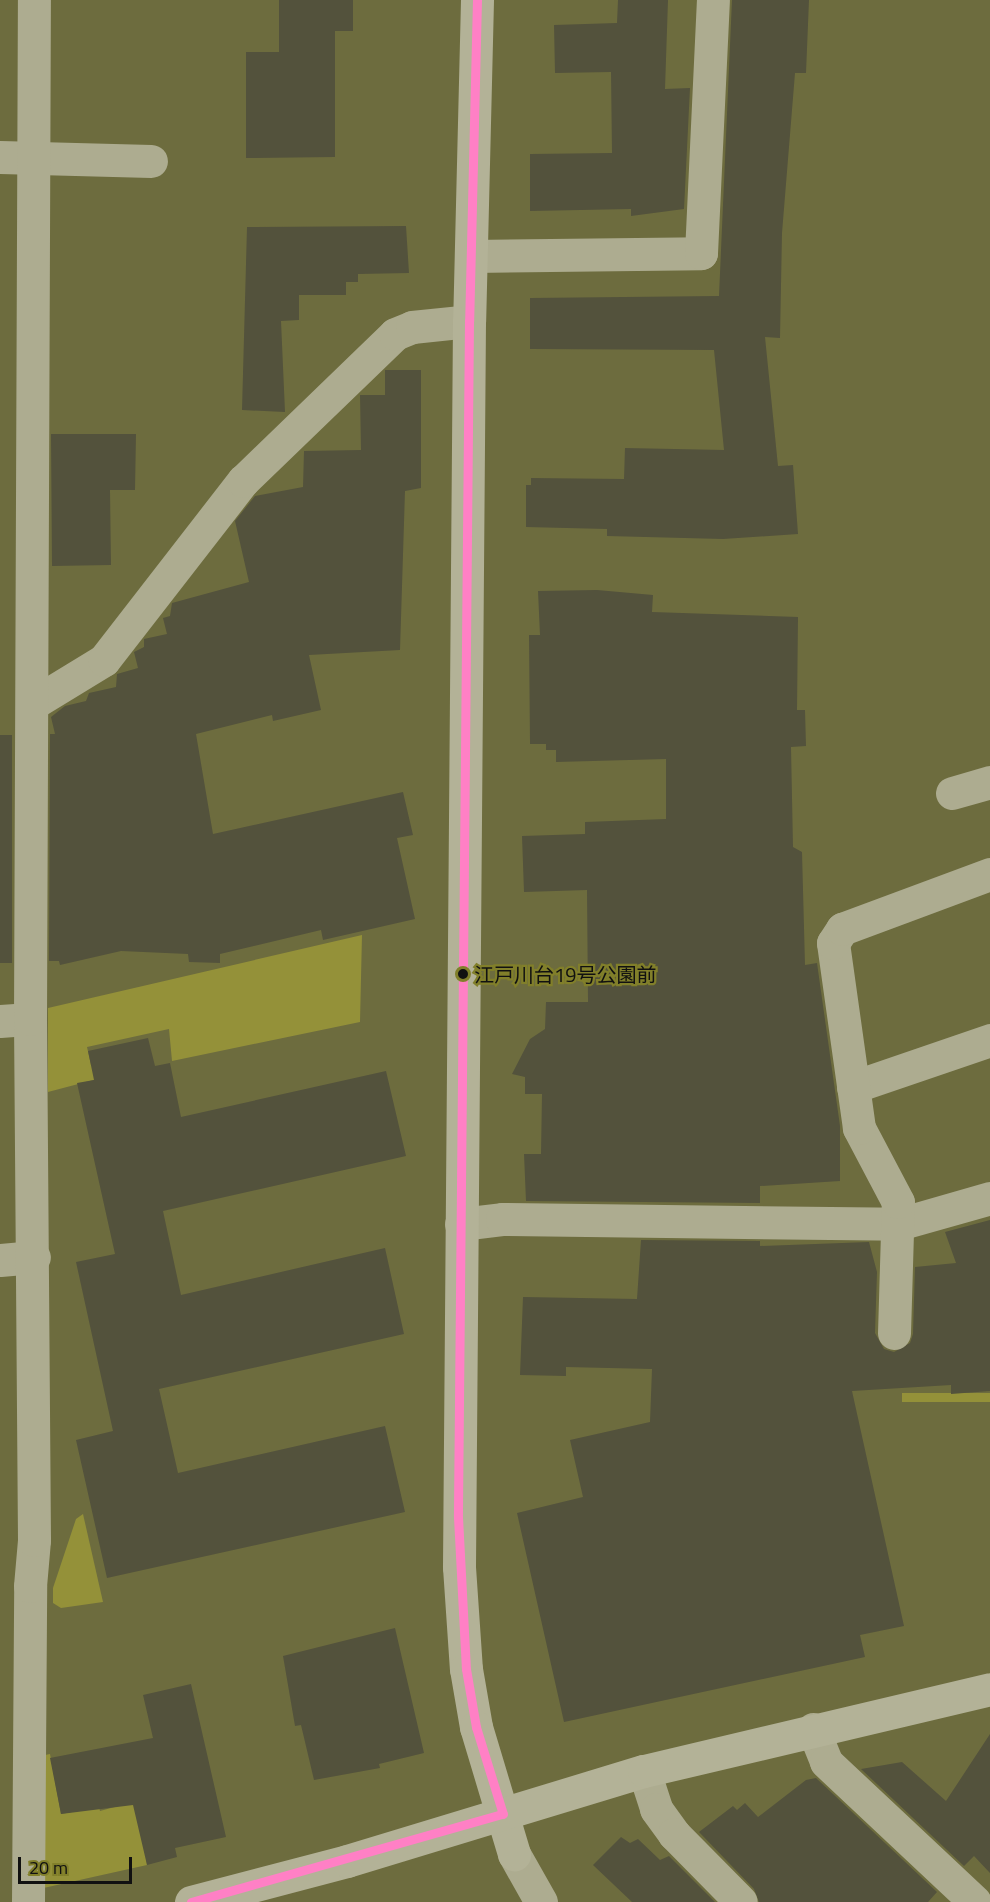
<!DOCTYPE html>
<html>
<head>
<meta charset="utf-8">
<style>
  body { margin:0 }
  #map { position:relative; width:990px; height:1902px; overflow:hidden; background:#6d6c3e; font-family:"Titillium Web","Noto Sans JP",sans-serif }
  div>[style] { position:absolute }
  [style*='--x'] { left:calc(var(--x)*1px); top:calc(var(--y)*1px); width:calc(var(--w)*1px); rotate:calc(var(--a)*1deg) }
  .green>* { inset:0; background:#949139; transform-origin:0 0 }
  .building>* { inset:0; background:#53523c; transform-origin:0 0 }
  .street>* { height:33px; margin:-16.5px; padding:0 16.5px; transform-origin:16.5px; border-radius:16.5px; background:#adac90 }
  .secondary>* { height:33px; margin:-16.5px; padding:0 16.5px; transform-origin:16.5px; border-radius:16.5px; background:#b3b297 }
  .bus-1>* { height:9px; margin:-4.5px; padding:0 4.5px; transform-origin:4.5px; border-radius:4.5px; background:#ff80c5 }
  .dots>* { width:16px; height:16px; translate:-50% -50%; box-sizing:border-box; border:3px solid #817f2a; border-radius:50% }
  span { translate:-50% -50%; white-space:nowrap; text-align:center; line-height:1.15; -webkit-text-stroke:4.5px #817f2a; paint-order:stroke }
  .bus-label { font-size:20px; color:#111 }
  .left { translate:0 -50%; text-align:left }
  .scale { position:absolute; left:18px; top:1857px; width:114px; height:27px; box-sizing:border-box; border:3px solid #111; border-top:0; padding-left:8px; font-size:18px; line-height:21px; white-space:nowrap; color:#111; -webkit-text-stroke:4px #817f2a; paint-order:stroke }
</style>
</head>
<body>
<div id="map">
  <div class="green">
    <div style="clip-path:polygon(362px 935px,360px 1022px,172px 1061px,169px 1029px,87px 1047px,91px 1065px,101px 1078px,48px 1092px,48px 1008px)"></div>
    <div style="left:990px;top:1393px;width:9px;height:88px;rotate:90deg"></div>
    <div style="clip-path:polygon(83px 1514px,103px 1602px,61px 1608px,53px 1603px,53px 1588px,76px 1519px)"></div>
    <div style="clip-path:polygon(50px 1754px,61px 1814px,99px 1807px,100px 1811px,140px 1800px,147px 1865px,39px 1889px,40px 1756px)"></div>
  </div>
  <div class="building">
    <div style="clip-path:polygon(279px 0,353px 0,353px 31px,335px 31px,335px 157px,246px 158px,246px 52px,279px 52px)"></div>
    <div style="clip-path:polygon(618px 0,668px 0,665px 89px,690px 88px,684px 209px,631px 216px,631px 209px,530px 211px,530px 154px,612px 153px,611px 72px,555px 73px,554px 25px,617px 23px)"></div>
    <div style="clip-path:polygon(732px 0,809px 0,806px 73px,795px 73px,782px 233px,780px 338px,765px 337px,778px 466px,793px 465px,798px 534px,723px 539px,607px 536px,607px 529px,526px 527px,526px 485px,531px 485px,531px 478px,624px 479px,625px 448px,724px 450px,714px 350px,530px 349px,530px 298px,719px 296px)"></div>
    <div style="clip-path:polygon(406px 226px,409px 273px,358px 274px,358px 282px,346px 282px,346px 295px,299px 295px,299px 320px,281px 321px,285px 412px,242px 410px,247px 227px)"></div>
    <div style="clip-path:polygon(385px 370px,421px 370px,421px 488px,405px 491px,400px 650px,309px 655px,321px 710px,273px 721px,272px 715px,196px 734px,213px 834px,403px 792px,413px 835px,397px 838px,415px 919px,323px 940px,321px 930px,220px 954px,220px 963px,189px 962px,188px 954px,121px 951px,60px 965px,59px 961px,49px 961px,50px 734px,55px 734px,51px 717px,65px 706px,86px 701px,89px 693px,116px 687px,117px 674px,138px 668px,134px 652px,144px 647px,144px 639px,167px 634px,163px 618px,170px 616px,172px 603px,249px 582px,235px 521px,255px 496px,303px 487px,304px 451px,361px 450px,360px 395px,385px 395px)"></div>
    <div style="clip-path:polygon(51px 434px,136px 434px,135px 490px,110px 490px,111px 565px,52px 566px)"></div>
    <div style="clip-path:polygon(597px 590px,653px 595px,652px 612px,798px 617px,797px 710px,805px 710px,806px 746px,791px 747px,793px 847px,802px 852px,805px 965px,817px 963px,840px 1126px,840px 1181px,760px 1186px,760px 1203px,526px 1201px,524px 1154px,541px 1154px,542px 1094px,525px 1094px,525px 1077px,512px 1074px,530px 1039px,545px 1029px,546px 1002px,588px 1002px,587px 890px,524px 892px,522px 836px,585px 834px,585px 822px,666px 819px,666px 759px,556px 762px,556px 750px,546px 750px,546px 744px,530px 744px,529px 635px,540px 635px,538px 591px)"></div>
    <div style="left:0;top:735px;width:12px;height:228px"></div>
    <div style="clip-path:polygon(148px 1038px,155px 1066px,170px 1063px,181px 1117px,386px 1071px,406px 1156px,163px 1211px,181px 1295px,385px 1248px,404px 1334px,159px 1389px,178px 1473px,385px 1426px,405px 1512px,107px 1578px,76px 1440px,113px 1431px,76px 1262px,115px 1254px,77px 1083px,94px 1080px,88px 1051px)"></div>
    <div style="clip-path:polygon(990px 1220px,990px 1391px,951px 1394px,951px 1385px,852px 1391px,904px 1626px,860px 1635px,865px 1657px,564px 1722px,517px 1513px,583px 1497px,570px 1440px,650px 1422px,652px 1369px,566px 1367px,566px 1376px,520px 1375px,523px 1297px,637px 1299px,641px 1240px,760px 1241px,760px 1246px,869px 1242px,877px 1272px,875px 1333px,884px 1349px,894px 1352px,910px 1343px,913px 1334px,915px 1267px,956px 1263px,945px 1232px)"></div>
    <div style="clip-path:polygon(395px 1628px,424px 1753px,379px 1764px,380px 1768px,314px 1780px,301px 1725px,295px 1726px,283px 1656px)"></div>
    <div style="clip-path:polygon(191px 1684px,226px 1837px,175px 1848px,177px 1857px,147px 1865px,133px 1805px,61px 1814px,50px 1758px,153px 1738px,143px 1695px)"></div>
    <div style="clip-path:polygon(990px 1734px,990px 1873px,974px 1856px,964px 1866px,861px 1769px,902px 1762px,946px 1801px)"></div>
    <div style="clip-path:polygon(816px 1778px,937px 1892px,928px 1902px,759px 1902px,754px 1889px,699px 1832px,733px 1806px,737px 1810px,745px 1803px,758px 1817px,806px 1780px)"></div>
    <div style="clip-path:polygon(621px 1837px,630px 1843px,638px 1839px,660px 1860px,669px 1856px,715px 1902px,632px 1902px,593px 1865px)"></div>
  </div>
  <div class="street">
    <div style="--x:0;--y:157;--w:151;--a:1.5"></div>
    <div style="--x:471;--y:256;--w:230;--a:-0.7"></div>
    <div style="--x:701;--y:253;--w:253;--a:-87.3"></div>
    <div style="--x:32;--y:704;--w:84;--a:-31.4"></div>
    <div style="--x:104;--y:660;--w:227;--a:-52.2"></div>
    <div style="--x:243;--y:481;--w:211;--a:-44"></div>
    <div style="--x:395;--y:334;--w:18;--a:-22"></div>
    <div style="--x:412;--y:327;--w:57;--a:-6"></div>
    <div style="--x:952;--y:793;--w:40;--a:-16"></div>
    <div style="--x:0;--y:1021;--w:30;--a:-4"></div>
    <div style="--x:853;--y:1087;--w:145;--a:-18.9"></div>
    <div style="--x:461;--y:1224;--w:41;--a:-7"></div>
    <div style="--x:502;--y:1219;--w:397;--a:0.7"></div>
    <div style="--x:899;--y:1224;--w:95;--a:-15.9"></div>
    <div style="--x:0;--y:1260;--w:34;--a:-5"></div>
    <div style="--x:894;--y:1333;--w:131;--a:-88.3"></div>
    <div style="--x:898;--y:1202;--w:84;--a:-117.8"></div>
    <div style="--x:859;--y:1128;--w:187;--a:-98"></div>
    <div style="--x:833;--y:943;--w:17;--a:-57"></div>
    <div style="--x:842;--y:929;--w:158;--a:-20.4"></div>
    <div style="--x:813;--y:1729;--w:35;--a:68"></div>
    <div style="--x:826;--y:1762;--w:204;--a:43.2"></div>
    <div style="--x:644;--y:1771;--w:40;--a:72"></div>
    <div style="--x:656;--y:1809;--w:31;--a:54"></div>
    <div style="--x:674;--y:1834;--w:95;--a:45.4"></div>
    <div style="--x:514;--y:1854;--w:55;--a:60.6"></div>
    <div style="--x:28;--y:1902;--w:316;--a:-89.6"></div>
    <div style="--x:30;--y:1586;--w:46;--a:-85"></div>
    <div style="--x:34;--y:1540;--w:521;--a:-90.44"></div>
    <div style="--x:30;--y:1019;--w:1019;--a:-89.78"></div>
  </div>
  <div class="secondary">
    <div style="--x:477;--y:0;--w:321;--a:91.4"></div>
    <div style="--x:469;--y:321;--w:1246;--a:90.46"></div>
    <div style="--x:459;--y:1567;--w:102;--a:86.1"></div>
    <div style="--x:466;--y:1669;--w:59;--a:80.2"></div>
    <div style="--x:476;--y:1727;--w:133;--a:73.3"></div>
    <div style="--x:191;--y:1902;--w:161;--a:-14.7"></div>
    <div style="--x:347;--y:1861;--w:310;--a:-16.9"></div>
    <div style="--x:644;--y:1771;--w:356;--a:-13.3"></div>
  </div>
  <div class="bus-1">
    <div style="--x:477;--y:0;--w:321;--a:91.4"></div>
    <div style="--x:469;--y:321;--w:1196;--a:90.53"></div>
    <div style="--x:458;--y:1517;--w:152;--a:87"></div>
    <div style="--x:466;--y:1669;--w:59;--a:80.2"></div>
    <div style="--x:476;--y:1727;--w:91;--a:72.8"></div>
    <div style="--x:191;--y:1902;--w:324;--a:-15.8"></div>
  </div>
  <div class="dots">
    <div style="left:463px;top:974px;background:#111"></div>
  </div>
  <div class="bus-label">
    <span class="left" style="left:474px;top:974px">江戸川台19号公園前</span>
  </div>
  <div class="scale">20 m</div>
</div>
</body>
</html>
